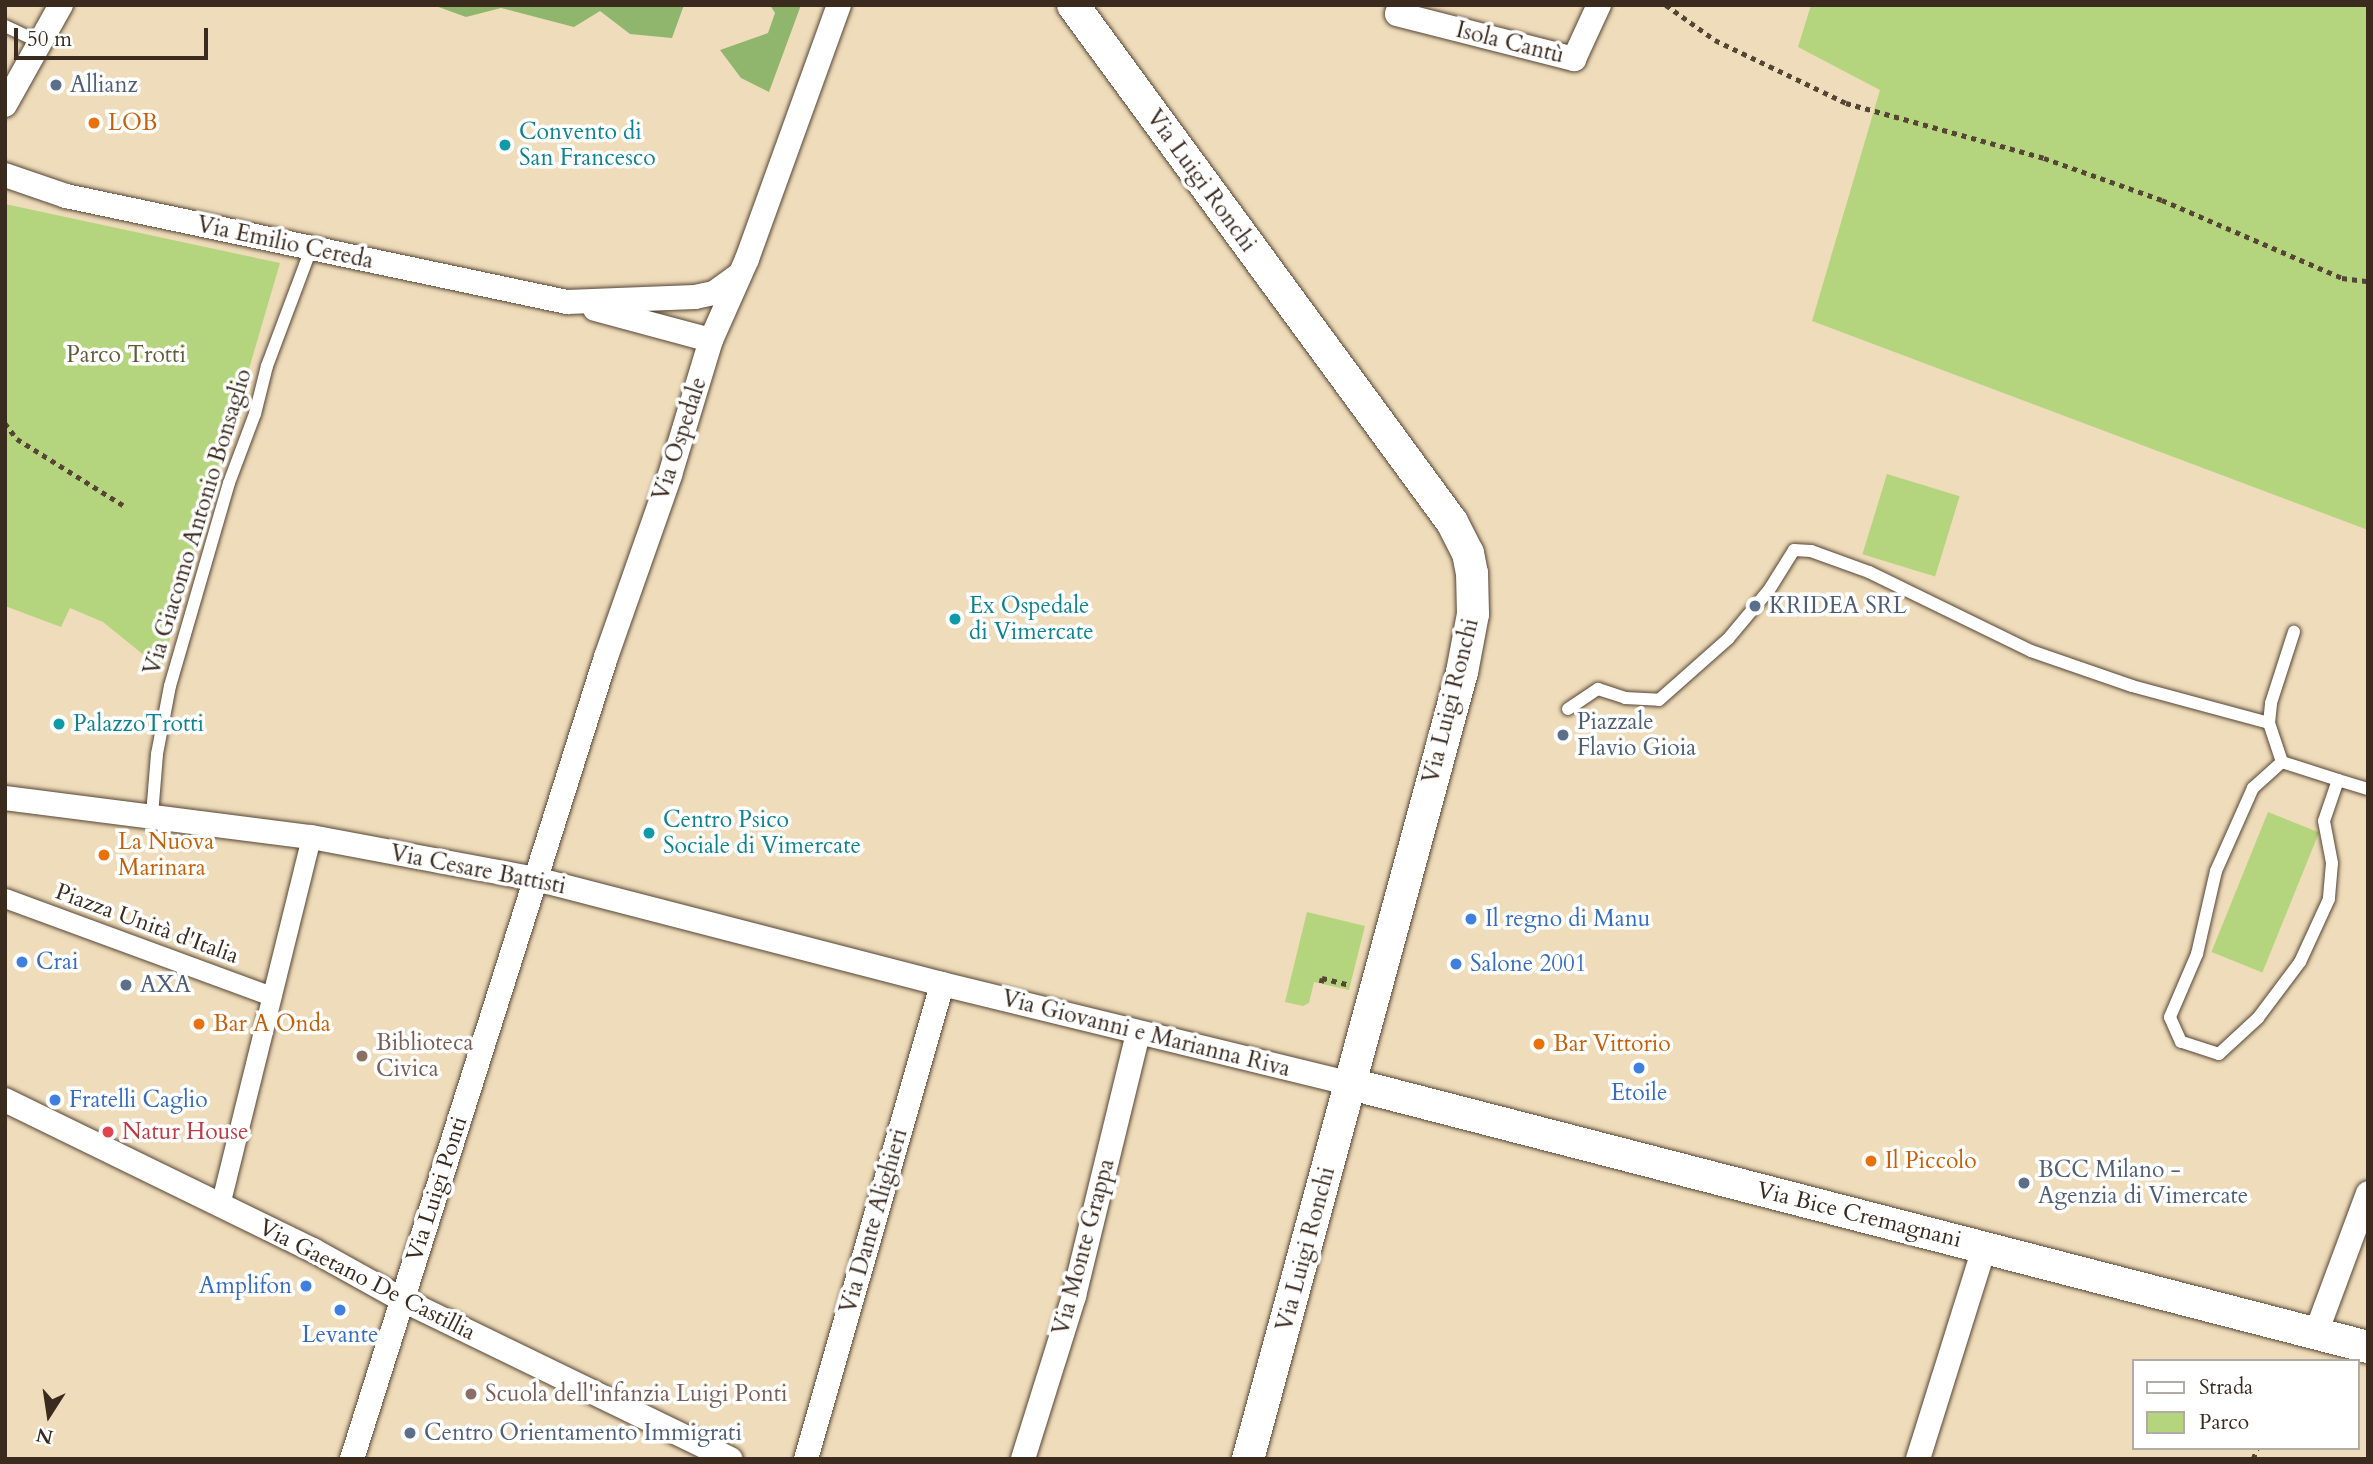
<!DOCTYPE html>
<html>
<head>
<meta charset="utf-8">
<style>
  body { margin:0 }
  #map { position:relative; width:2373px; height:1464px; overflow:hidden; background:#efdcba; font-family:Cardo,serif }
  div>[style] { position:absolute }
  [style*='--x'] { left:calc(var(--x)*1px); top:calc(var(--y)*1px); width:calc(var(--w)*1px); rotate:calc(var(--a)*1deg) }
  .green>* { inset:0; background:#b4d57d; transform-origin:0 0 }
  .forest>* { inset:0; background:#8fb66c }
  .path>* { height:4.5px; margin-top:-2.25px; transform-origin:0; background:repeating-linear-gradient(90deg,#564535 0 5px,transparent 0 10px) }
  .roads { filter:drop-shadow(0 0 2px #564535) drop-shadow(0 0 2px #564535) }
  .service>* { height:12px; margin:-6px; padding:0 6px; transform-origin:6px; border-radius:6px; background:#fff }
  .pedestrian>* { height:19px; margin:-9.5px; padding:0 9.5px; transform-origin:9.5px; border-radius:9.5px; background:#fff }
  .minor>* { height:24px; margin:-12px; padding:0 12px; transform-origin:12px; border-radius:12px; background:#fff }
  .tertiary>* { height:32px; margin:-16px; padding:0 16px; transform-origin:16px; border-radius:16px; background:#fff }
  .dots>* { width:19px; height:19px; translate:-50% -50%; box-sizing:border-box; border:4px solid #fff; border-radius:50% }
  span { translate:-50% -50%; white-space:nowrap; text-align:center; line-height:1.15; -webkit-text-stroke:7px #fff; paint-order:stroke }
  .street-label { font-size:23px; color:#3b2a1e }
  .service-label { font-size:23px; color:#4e5e75 }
  .left { translate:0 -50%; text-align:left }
  .food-label { font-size:23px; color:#c56008 }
  .culture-label { font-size:23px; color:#0d838f }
  .park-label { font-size:23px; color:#5f5d3a }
  .shop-label { font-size:23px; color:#366cbe }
  .right { translate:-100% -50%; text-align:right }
  .education-label { font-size:23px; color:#785e54 }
  .health-label { font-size:23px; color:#be3a42 }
  .frame { position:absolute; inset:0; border:7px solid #3b2a1e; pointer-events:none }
  .legend { position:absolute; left:2132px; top:1359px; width:228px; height:91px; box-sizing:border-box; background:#fff; border:2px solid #b1aaa5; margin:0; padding:9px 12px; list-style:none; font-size:21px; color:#3b2a1e }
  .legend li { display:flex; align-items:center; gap:14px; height:35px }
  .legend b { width:35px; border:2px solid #b1aaa5 }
  .north { position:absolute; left:14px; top:1380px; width:70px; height:70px; -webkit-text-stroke:5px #fff; paint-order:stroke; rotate:192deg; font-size:19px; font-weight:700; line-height:28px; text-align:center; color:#3b2a1e }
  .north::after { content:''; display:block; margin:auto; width:24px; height:32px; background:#3b2a1e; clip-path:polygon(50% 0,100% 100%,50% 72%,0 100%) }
  .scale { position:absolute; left:14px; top:28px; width:194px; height:32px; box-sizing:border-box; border:4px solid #3b2a1e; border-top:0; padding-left:9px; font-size:21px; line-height:24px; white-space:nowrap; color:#3b2a1e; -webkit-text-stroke:5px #fff; paint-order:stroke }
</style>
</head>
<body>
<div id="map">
  <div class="green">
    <div style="clip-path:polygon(1811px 5px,2368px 5px,2368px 530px,1812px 321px,1880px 90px,1798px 47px)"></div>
    <div style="clip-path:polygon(5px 204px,280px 263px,161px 669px,103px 622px,70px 608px,61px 627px,5px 606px)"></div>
    <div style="left:1887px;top:474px;width:76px;height:84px;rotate:17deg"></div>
    <div style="left:2268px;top:812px;width:55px;height:151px;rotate:22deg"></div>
    <div style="clip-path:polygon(1307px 912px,1365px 926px,1349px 990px,1314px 982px,1309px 1003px,1303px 1006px,1285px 1002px)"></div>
  </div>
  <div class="forest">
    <div style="clip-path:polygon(433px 5px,684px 5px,672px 38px,630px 34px,600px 11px,574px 27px,501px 8px,466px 17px)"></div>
    <div style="clip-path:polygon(770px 5px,801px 5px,769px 92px,741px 78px,720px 50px,768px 33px,775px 13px)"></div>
  </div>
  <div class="path">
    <div style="--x:1666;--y:5;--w:60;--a:35.5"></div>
    <div style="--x:1715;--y:40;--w:145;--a:25.7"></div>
    <div style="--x:1846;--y:103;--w:205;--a:15.5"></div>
    <div style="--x:2044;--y:158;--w:125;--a:19.6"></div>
    <div style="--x:2162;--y:200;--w:196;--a:23.4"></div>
    <div style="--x:2342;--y:278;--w:26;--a:7"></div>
    <div style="--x:5;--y:423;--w:20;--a:53"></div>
    <div style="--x:17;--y:439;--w:125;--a:31.9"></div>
    <div style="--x:1321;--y:983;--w:5;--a:-79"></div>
    <div style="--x:1322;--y:978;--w:29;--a:14"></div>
    <div style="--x:2253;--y:1459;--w:12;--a:-70"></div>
  </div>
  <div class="roads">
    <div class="service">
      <div style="--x:5;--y:26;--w:38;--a:25"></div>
      <div style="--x:1568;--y:709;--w:36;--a:-34"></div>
      <div style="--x:1598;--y:689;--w:28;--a:18"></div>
      <div style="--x:1625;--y:698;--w:34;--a:3"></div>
      <div style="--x:1659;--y:700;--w:92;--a:-41.5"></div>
      <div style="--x:1728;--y:639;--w:64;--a:-50.1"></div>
      <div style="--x:1769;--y:590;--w:47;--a:-58"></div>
      <div style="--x:1794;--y:550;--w:17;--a:3"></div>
      <div style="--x:1811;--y:551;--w:62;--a:19.9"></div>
      <div style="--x:1869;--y:572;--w:180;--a:26"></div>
      <div style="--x:2031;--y:651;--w:107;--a:19.1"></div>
      <div style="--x:2132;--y:686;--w:142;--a:15.1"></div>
      <div style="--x:2282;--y:762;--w:41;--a:-108.4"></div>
      <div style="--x:2269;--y:723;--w:20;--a:-84"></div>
      <div style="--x:2271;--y:703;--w:75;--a:-72.1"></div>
      <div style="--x:2338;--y:780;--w:43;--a:108.9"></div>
      <div style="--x:2324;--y:821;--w:43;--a:79.2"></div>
      <div style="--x:2332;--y:863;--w:36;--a:95"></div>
      <div style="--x:2329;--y:899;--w:69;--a:114.7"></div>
      <div style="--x:2300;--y:962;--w:70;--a:126.9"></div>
      <div style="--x:2258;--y:1018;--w:53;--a:137.3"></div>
      <div style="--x:2219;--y:1054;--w:40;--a:-162"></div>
      <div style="--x:2181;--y:1042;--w:27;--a:-114"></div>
      <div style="--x:2170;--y:1017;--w:69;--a:-66.8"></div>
      <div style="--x:2197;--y:954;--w:85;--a:-77.1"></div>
      <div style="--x:2216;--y:871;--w:91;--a:-66"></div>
      <div style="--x:2253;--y:788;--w:39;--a:-42"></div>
      <div style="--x:2282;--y:762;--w:59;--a:17.8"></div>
      <div style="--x:2338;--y:780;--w:31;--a:17"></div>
      <div style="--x:152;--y:815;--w:61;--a:-85.3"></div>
      <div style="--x:157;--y:754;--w:69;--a:-79.2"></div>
      <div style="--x:170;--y:686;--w:211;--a:-73.8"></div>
      <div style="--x:229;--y:483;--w:74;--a:-69.4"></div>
      <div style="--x:255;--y:414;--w:49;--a:-76"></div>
      <div style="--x:267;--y:366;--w:125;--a:-69.4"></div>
    </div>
    <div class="pedestrian">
      <div style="--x:5;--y:898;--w:284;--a:20.2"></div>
      <div style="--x:220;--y:1205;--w:379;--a:-76.1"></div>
    </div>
    <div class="minor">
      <div style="--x:1400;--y:5;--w:9;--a:108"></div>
      <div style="--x:1397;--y:14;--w:183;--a:14.3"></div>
      <div style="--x:1574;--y:59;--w:60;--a:-65.2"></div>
      <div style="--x:5;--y:105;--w:115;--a:-60.8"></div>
      <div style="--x:5;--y:175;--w:65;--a:19"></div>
      <div style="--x:66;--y:196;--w:512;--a:11.95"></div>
      <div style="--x:567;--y:302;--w:128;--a:-2.2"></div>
      <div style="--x:695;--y:297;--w:19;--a:-12"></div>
      <div style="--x:714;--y:293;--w:32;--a:-36"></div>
      <div style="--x:595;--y:309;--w:120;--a:15"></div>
      <div style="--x:5;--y:798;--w:308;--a:7.3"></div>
      <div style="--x:311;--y:837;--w:229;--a:10.6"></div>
      <div style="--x:536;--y:879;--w:419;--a:14.5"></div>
      <div style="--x:942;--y:984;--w:421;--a:13.7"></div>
      <div style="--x:5;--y:1100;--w:343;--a:26"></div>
      <div style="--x:313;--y:1250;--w:103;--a:29.1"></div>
      <div style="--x:403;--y:1300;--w:364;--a:25.9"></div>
      <div style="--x:2316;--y:1333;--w:149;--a:-69.6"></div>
      <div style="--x:352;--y:1459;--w:841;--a:-72.43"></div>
      <div style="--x:606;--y:657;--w:193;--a:-70.6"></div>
      <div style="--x:670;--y:475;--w:141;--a:-73.1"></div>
      <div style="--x:711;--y:340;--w:89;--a:-66"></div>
      <div style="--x:747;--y:259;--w:270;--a:-70.1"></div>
      <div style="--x:806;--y:1459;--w:494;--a:-74"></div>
      <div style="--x:1023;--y:1459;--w:171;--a:-72.6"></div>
      <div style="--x:1074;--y:1296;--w:271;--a:-76.3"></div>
      <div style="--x:1918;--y:1459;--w:221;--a:-72.6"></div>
    </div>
    <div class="tertiary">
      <div style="--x:1073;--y:5;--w:641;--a:53.76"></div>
      <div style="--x:1452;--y:522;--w:35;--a:63"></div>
      <div style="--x:1468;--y:553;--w:20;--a:79"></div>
      <div style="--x:1472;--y:573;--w:41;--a:88.6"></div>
      <div style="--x:1473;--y:614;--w:59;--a:100.7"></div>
      <div style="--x:1462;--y:672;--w:816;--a:105.21"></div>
      <div style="--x:1351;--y:1084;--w:1050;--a:14.5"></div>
    </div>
  </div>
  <div class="dots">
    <div style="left:56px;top:85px;background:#5c6f8a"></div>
    <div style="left:94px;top:123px;background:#e8710a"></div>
    <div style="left:505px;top:145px;background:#0f9aa8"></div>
    <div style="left:1755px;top:606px;background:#5c6f8a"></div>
    <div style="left:955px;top:619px;background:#0f9aa8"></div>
    <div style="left:59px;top:724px;background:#0f9aa8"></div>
    <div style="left:1563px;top:735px;background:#5c6f8a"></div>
    <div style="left:649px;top:833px;background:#0f9aa8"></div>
    <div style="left:104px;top:855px;background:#e8710a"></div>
    <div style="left:1471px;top:919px;background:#3f7fe0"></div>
    <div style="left:22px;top:962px;background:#3f7fe0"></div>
    <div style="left:1456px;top:964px;background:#3f7fe0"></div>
    <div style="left:126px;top:985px;background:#5c6f8a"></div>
    <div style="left:199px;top:1024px;background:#e8710a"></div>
    <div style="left:1539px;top:1044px;background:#e8710a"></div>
    <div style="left:362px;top:1056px;background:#8d6e63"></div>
    <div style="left:1639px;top:1068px;background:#3f7fe0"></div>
    <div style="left:55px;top:1100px;background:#3f7fe0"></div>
    <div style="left:108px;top:1132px;background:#e0444e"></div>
    <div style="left:1871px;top:1161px;background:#e8710a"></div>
    <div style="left:2024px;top:1183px;background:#5c6f8a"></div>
    <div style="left:306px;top:1286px;background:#3f7fe0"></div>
    <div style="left:340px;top:1310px;background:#3f7fe0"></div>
    <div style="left:471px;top:1394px;background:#8d6e63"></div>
    <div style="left:410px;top:1433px;background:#5c6f8a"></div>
  </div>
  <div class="street-label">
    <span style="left:1510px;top:43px;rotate:14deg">Isola Cantù</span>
    <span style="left:1201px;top:181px;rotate:54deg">Via Luigi Ronchi</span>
    <span style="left:285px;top:243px;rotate:12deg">Via Emilio Cereda</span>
    <span style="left:680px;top:439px;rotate:-72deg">Via Ospedale</span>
    <span style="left:198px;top:522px;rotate:-73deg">Via Giacomo Antonio Bonsaglio</span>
    <span style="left:1451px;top:701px;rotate:-76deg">Via Luigi Ronchi</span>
    <span style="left:478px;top:870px;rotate:11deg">Via Cesare Battisti</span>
    <span style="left:147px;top:924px;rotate:20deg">Piazza Unità d'Italia</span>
    <span style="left:1146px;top:1034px;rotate:14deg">Via Giovanni e Marianna Riva</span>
    <span style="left:437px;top:1189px;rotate:-72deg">Via Luigi Ponti</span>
    <span style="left:1859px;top:1215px;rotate:14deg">Via Bice Cremagnani</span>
    <span style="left:874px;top:1221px;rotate:-74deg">Via Dante Alighieri</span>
    <span style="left:1084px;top:1247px;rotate:-75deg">Via Monte Grappa</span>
    <span style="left:1306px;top:1249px;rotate:-75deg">Via Luigi Ronchi</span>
    <span style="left:367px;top:1280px;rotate:27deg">Via Gaetano De Castillia</span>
  </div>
  <div class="service-label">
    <span class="left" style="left:70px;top:85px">Allianz</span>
    <span class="left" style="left:1769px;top:606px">KRIDEA SRL</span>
    <span class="left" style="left:1577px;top:735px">Piazzale<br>Flavio Gioia</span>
    <span class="left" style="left:140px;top:985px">AXA</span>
    <span class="left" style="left:2038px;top:1183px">BCC Milano -<br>Agenzia di Vimercate</span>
    <span class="left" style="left:424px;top:1433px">Centro Orientamento Immigrati</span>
  </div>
  <div class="food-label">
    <span class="left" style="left:108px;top:123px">LOB</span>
    <span class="left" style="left:118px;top:855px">La Nuova<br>Marinara</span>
    <span class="left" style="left:213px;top:1024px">Bar A Onda</span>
    <span class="left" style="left:1553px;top:1044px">Bar Vittorio</span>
    <span class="left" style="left:1885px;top:1161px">Il Piccolo</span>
  </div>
  <div class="culture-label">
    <span class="left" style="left:519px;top:145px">Convento di<br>San Francesco</span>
    <span class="left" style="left:969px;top:619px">Ex Ospedale<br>di Vimercate</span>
    <span class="left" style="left:73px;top:724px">PalazzoTrotti</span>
    <span class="left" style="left:663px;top:833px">Centro Psico<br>Sociale di Vimercate</span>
  </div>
  <div class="park-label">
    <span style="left:126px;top:355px">Parco Trotti</span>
  </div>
  <div class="shop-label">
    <span class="left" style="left:1485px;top:919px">Il regno di Manu</span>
    <span class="left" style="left:36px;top:962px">Crai</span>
    <span class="left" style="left:1470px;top:964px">Salone 2001</span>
    <span style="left:1639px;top:1093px">Etoile</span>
    <span class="left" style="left:69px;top:1100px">Fratelli Caglio</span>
    <span class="right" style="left:292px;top:1286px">Amplifon</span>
    <span style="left:340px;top:1335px">Levante</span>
  </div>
  <div class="education-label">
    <span class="left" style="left:376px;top:1056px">Biblioteca<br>Civica</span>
    <span class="left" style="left:485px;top:1394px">Scuola dell'infanzia Luigi Ponti</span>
  </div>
  <div class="health-label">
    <span class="left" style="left:122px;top:1132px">Natur House</span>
  </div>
  <div class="frame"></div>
  <ul class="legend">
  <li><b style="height:9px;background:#fff"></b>Strada</li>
  <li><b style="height:19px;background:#b4d57d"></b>Parco</li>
  </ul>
  <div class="north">N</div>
  <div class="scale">50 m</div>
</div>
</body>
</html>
